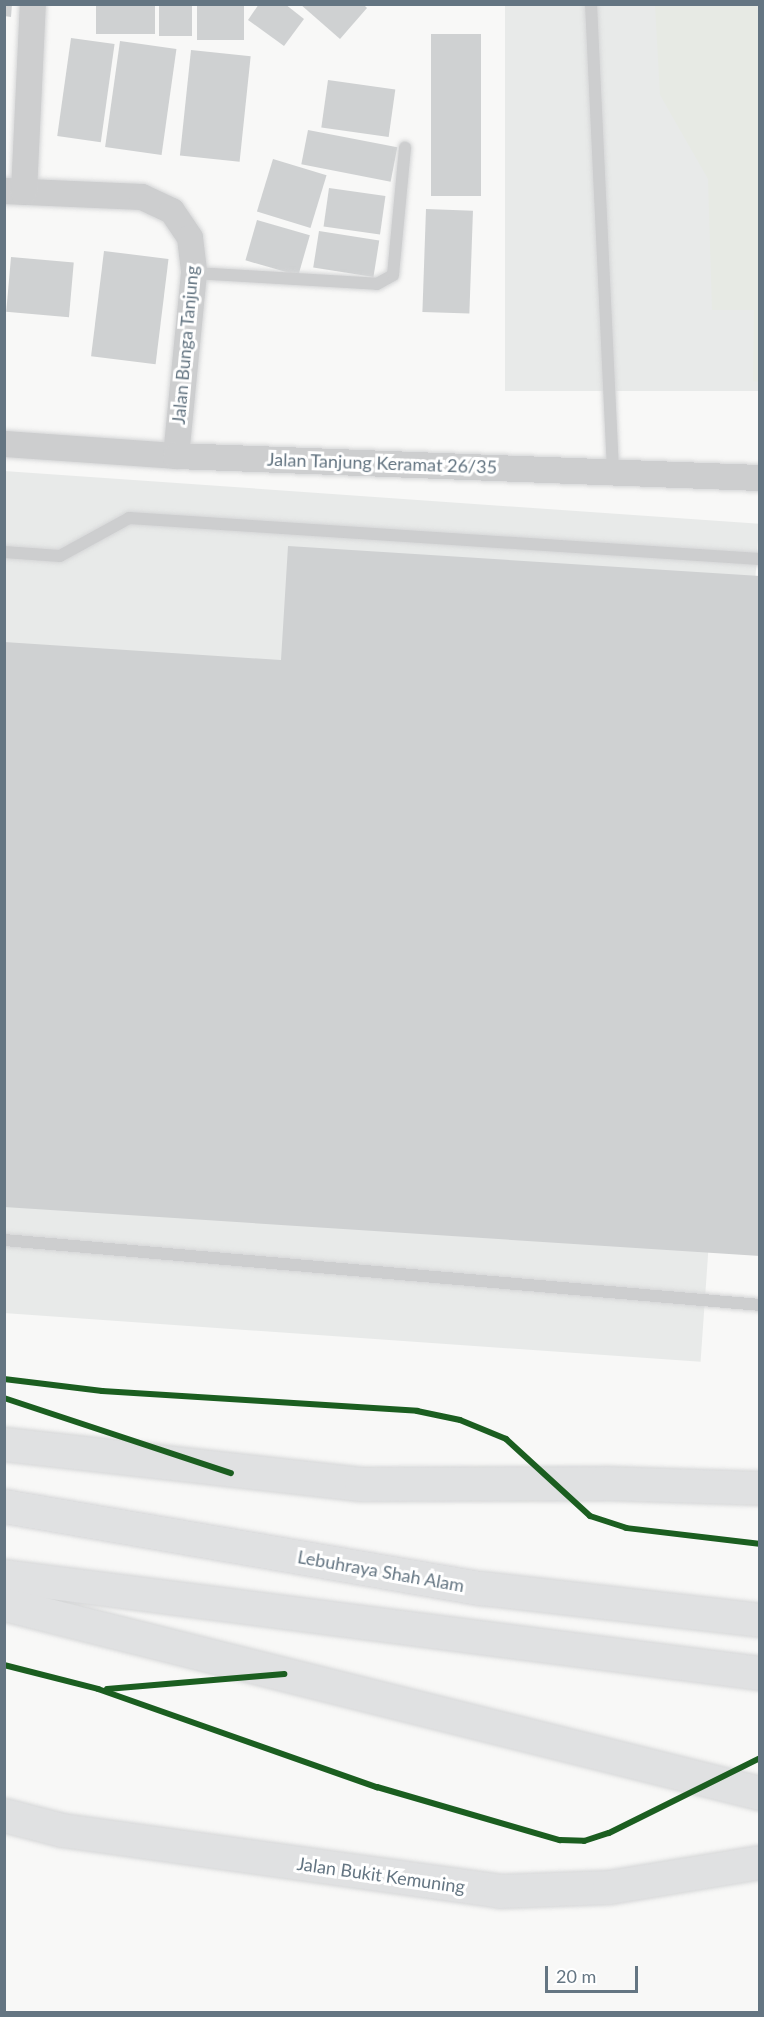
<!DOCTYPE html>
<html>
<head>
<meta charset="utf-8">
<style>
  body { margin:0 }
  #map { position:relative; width:764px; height:2017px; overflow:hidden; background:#f8f8f7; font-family:Lato,sans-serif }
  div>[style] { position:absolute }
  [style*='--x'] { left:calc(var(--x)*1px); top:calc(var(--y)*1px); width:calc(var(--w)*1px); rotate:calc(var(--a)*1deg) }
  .built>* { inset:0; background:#e8eae9; transform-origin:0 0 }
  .green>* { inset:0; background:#e7eae4 }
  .building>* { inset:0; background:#cfd1d2; transform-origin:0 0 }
  .roads { filter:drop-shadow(0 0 2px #d5d6d7) drop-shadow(0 0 2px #d5d6d7) }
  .lane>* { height:12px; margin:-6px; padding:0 6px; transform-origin:6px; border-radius:6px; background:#cdcecf }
  .street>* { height:26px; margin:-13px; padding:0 13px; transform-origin:13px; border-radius:13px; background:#cdcecf }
  .secondary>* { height:33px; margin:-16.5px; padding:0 16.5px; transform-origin:16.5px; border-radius:16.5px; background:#e0e1e2 }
  .highway>* { height:33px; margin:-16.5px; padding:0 16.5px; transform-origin:16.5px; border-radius:16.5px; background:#e0e1e2 }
  .cycleway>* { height:6px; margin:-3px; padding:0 3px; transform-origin:3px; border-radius:3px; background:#1b5e20 }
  span { translate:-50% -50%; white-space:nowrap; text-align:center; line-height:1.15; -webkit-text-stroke:6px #fff; paint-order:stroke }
  .street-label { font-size:18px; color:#647582 }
  .frame { position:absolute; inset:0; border:6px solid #647582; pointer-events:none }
  .scale { position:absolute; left:545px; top:1966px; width:93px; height:27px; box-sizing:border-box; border:3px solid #647582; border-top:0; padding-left:8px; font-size:18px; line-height:21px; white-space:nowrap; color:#647582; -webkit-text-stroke:4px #fff; paint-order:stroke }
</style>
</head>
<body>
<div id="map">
  <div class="built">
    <div style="left:505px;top:5px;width:254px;height:386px"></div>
    <div style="left:4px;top:471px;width:757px;height:840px;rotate:4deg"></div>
  </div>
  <div class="green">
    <div style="clip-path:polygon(655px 5px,759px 5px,759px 382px,753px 381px,754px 310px,712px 310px,708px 179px,660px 95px)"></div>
  </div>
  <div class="building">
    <div style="clip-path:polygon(4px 4px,12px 4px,11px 17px,4px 16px)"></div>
    <div style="left:96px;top:4px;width:59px;height:30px"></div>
    <div style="left:159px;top:4px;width:33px;height:32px"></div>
    <div style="left:197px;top:4px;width:47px;height:36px"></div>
    <div style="clip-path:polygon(259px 4px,285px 4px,304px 19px,284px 46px,248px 20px)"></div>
    <div style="clip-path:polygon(300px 4px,363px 4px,367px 8px,340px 39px)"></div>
    <div style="left:431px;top:34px;width:50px;height:162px"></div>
    <div style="left:71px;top:38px;width:44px;height:99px;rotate:8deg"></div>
    <div style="left:120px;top:41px;width:57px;height:107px;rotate:8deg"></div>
    <div style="left:191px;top:50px;width:60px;height:106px;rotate:6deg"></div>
    <div style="left:328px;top:80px;width:68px;height:48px;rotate:8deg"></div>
    <div style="left:308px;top:130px;width:91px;height:35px;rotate:11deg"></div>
    <div style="left:273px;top:159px;width:56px;height:55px;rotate:17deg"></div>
    <div style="left:329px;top:188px;width:57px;height:39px;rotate:8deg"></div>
    <div style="left:426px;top:209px;width:47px;height:103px;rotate:2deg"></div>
    <div style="left:257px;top:220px;width:55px;height:42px;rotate:16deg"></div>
    <div style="left:319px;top:231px;width:61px;height:37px;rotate:9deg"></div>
    <div style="left:104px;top:251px;width:65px;height:106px;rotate:7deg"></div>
    <div style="left:11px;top:257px;width:63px;height:55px;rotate:5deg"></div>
    <div style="clip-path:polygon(288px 546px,760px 576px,760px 1256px,4px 1207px,4px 642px,281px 660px)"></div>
  </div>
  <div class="roads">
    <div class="lane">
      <div style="--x:591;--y:4;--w:468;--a:87.3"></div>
      <div style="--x:194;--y:273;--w:183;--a:3.4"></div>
      <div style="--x:377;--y:284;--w:18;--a:-29"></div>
      <div style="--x:393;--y:275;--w:128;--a:-84.6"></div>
      <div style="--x:4;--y:552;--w:56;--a:4.1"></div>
      <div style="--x:60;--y:556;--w:79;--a:-28.8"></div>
      <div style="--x:129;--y:518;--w:632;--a:3.72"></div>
      <div style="--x:4;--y:1240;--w:759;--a:4.91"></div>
    </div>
    <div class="street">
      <div style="--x:4;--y:191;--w:138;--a:2.5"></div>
      <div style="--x:142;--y:197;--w:33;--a:25"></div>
      <div style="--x:172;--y:211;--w:32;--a:56"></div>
      <div style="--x:190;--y:238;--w:35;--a:83"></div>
      <div style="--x:194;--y:273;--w:184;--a:95.6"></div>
      <div style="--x:24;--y:192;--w:188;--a:-87.3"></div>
      <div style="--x:4;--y:444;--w:172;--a:4"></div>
      <div style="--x:176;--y:456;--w:584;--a:2.16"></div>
    </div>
    <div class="secondary">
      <div style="--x:4;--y:1815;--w:60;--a:14.5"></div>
      <div style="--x:62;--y:1830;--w:442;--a:7.9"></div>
      <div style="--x:500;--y:1891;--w:109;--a:-2.1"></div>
      <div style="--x:609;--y:1887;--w:153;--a:-9.4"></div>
    </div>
    <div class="highway">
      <div style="--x:4;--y:1444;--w:359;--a:6.4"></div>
      <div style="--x:361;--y:1484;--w:244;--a:-0.2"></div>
      <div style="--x:605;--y:1483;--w:155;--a:1.8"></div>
      <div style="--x:4;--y:1506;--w:484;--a:9.8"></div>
      <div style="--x:481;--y:1588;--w:281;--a:6.5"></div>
      <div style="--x:4;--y:1576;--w:762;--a:7.31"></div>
      <div style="--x:4;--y:1604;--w:779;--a:14.04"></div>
    </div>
  </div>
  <div class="cycleway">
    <div style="--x:4;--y:1379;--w:99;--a:7"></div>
    <div style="--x:102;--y:1391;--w:316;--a:3.6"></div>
    <div style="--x:417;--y:1411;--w:44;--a:11.8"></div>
    <div style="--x:460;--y:1420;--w:50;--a:22.4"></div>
    <div style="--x:506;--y:1439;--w:114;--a:42.5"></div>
    <div style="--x:590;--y:1516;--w:38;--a:18"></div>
    <div style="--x:626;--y:1528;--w:135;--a:6.8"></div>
    <div style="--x:4;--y:1398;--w:239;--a:18.3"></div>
    <div style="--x:4;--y:1665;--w:97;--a:14.3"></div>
    <div style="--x:98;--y:1689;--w:296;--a:19.4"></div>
    <div style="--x:377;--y:1787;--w:191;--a:16.2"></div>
    <div style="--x:560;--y:1840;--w:24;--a:2"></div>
    <div style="--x:584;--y:1841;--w:26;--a:-18"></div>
    <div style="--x:609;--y:1833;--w:169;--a:-26.4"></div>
    <div style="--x:107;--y:1689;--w:178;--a:-4.8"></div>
  </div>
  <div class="street-label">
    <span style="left:185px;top:345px;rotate:-85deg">Jalan Bunga Tanjung</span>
    <span style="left:382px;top:463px;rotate:2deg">Jalan Tanjung Keramat 26/35</span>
    <span style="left:381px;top:1571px;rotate:10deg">Lebuhraya Shah Alam</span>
    <span style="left:381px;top:1875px;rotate:8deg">Jalan Bukit Kemuning</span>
  </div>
  <div class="frame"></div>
  <div class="scale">20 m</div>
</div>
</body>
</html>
